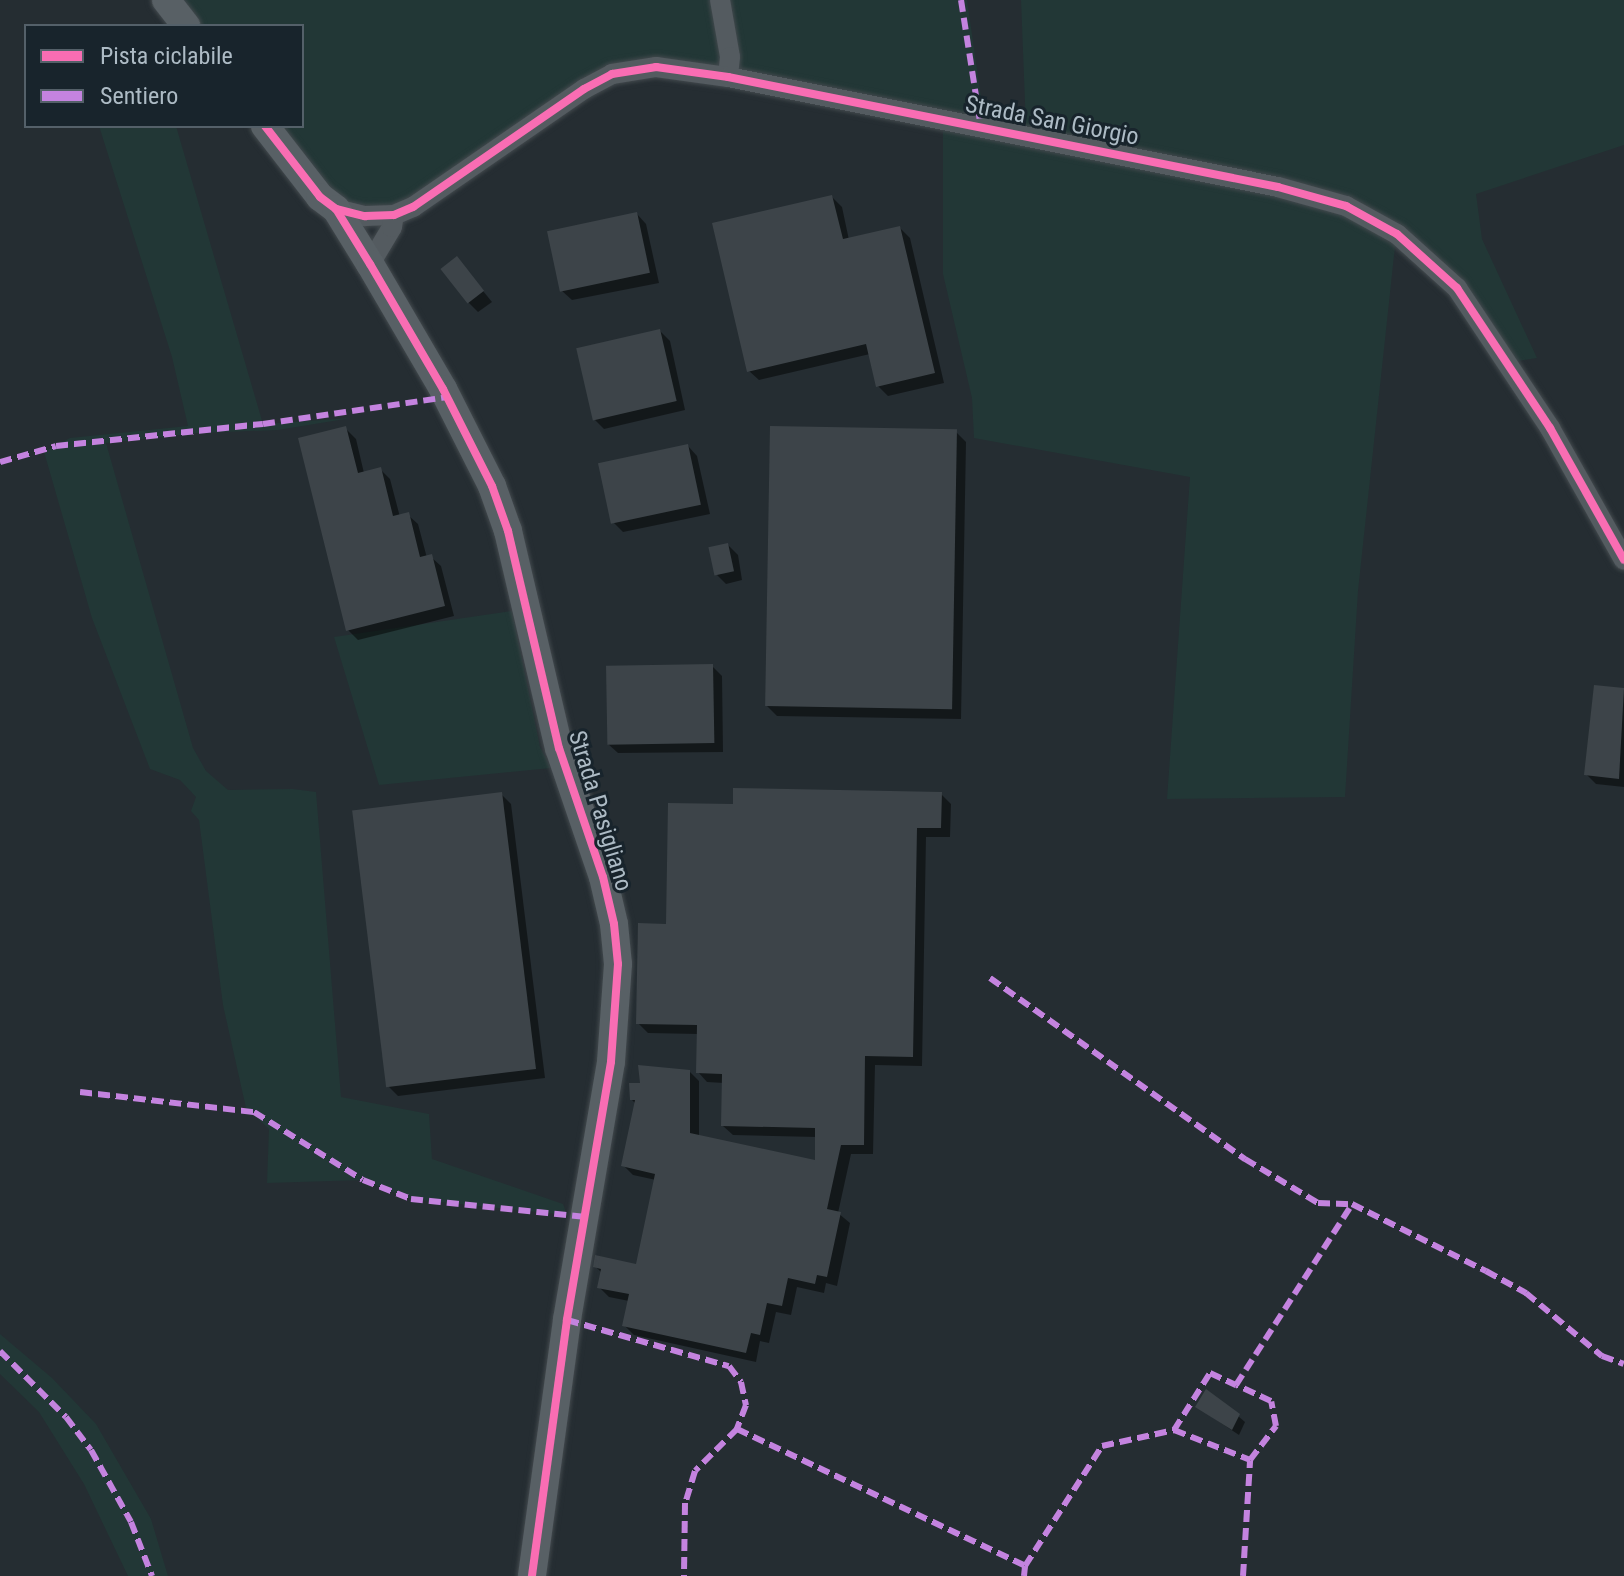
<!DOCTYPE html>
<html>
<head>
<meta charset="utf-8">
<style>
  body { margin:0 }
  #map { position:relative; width:1624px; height:1576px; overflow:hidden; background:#252d32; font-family:"Roboto Condensed",sans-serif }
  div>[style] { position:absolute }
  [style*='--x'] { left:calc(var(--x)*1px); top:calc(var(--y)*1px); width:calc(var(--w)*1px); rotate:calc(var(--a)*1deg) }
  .green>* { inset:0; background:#223736 }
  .shadow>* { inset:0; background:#0007 }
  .building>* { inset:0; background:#3d4449; transform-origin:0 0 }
  .roads { filter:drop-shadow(0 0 2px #42494d) drop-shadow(0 0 2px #42494d) }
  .street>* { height:20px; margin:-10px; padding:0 10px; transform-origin:10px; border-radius:10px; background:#545b60 }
  .secondary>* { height:28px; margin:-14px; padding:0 14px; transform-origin:14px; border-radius:14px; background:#586065 }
  .quiet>* { height:6px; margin-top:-3px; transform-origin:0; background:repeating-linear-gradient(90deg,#c483df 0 12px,transparent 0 18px) }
  .cycleway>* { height:8px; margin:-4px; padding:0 4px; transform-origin:4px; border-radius:4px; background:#f96db3 }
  span { translate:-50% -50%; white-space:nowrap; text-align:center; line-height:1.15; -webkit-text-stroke:6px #18242c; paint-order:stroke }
  .street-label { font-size:24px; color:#adbbc5 }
  .legend { position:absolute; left:24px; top:24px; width:280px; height:104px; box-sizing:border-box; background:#18242c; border:2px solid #546069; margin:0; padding:10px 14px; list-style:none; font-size:24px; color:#adbbc5 }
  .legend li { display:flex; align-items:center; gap:16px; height:40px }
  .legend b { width:40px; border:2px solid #546069 }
</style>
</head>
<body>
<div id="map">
  <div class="green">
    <div style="clip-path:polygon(175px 0,967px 0,984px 118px,714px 65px,647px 58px,608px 69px,404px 204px,366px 210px,331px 201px,273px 126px,302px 126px,302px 26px,195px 26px)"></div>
    <div style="clip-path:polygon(1021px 0,1624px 0,1624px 145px,1476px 194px,1482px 239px,1537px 358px,1517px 361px,1468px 289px,1439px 258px,1400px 228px,1026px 128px)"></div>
    <div style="clip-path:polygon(943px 125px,1348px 211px,1396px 237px,1358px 591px,1345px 797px,1167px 799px,1190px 477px,974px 438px,972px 398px,943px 274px)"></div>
    <div style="clip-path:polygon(99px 126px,176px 126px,263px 424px,351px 418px,278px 430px,198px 433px,106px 443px,193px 748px,206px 771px,228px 790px,293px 789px,316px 792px,341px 1097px,429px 1114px,432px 1159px,563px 1204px,567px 1215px,411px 1199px,363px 1180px,267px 1183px,269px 1129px,246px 1108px,223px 1005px,199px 820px,191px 811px,196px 797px,180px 780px,150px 769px,92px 618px,44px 452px,70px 438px,188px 426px,172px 357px)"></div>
    <div style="clip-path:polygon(512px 611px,540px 747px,551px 768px,379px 785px,334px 637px)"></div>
    <div style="clip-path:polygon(0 1334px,52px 1378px,96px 1424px,151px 1519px,168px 1576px,128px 1576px,84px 1484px,39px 1412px,0 1374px)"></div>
  </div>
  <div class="shadow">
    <div style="clip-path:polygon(832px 197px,842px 207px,849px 240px,900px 228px,910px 238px,944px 383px,888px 396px,878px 386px,870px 354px,759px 380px,749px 371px)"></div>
    <div style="clip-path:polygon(637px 214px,646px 224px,659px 283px,572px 300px,562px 291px)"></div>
    <div style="clip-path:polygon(457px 259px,492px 302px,478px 312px,468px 302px)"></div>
    <div style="clip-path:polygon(660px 331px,670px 341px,685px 410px,604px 429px,594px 419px)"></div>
    <div style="clip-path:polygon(346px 429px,356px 439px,364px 473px,380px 469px,390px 479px,400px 517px,408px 515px,418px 524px,427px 558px,431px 557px,441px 566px,454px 616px,358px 640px,348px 630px)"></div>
    <div style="clip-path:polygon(956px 432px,966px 442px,961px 719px,777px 716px,767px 706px)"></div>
    <div style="clip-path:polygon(688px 446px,697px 456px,710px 514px,623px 532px,613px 522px)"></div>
    <div style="clip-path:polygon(728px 545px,738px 555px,742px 580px,726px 584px,716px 574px)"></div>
    <div style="clip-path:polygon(712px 666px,722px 676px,723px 752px,618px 753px,608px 744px)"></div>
    <div style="clip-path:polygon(1596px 687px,1624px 690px,1624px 787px,1596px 784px,1586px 774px)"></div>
    <div style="clip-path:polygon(501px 794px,511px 804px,545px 1078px,398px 1096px,388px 1086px)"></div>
    <div style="clip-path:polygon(941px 794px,951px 804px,950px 837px,926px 837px,922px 1066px,875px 1065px,873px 1154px,851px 1154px,838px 1213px,850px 1223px,837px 1286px,826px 1283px,824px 1293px,797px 1287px,791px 1315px,776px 1312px,769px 1343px,760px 1341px,756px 1362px,634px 1335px,624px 1325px,629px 1301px,609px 1297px,599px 1287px,602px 1273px,595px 1266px,637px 1266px,656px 1180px,633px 1175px,623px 1165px,636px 1104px,632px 1100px,643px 1085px,689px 1071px,699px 1081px,699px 1137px,817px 1163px,817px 1137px,733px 1135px,723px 1126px,724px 1083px,707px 1082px,698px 1072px,698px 1034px,648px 1033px,638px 1023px,668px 926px,735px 806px)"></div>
    <div style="clip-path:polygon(1197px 1407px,1238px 1416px,1245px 1422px,1239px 1435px)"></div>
  </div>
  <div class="building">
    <div style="clip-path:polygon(832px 195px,843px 239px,900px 226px,935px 373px,876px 387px,866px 344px,747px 372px,712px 223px)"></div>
    <div style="left:637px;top:212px;width:62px;height:92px;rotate:78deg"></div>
    <div style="left:457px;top:256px;width:44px;height:21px;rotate:52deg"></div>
    <div style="left:660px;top:329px;width:74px;height:86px;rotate:77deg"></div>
    <div style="clip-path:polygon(346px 426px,358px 473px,381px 467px,393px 516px,409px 512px,420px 557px,432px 554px,445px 606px,346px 631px,298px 438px)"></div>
    <div style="left:770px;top:426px;width:187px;height:280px;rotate:1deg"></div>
    <div style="left:688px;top:444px;width:62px;height:92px;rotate:78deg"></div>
    <div style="left:728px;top:543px;width:29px;height:20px;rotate:78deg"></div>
    <div style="left:713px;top:664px;width:79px;height:107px;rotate:89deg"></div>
    <div style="clip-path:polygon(1594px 685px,1624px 688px,1619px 779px,1584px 775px)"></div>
    <div style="clip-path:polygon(733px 788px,942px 792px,941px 828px,917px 828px,913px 1057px,865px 1056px,864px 1145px,841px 1145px,827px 1209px,841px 1212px,827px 1277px,817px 1275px,815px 1284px,788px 1278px,782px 1306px,767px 1303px,760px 1335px,751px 1333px,746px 1353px,622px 1326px,629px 1294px,597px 1288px,601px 1269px,593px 1267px,595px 1255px,636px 1264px,655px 1174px,621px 1166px,635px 1100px,630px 1100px,629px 1083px,640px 1083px,638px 1065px,690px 1070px,690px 1133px,815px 1160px,815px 1128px,721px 1126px,722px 1074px,696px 1073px,697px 1025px,636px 1024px,638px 923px,666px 924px,668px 803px,733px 804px)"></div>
    <div style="left:502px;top:792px;width:279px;height:151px;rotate:83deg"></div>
    <div style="clip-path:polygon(1206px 1389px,1240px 1414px,1232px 1430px,1195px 1407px)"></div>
  </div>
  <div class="roads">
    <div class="street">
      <div style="--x:720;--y:0;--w:58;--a:80"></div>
      <div style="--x:730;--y:57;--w:20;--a:96"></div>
      <div style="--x:336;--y:209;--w:30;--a:14"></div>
      <div style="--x:365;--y:216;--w:29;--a:-2"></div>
      <div style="--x:394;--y:215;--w:21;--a:-23"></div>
      <div style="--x:413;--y:207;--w:208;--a:-34.6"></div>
      <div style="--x:584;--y:89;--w:32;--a:-28"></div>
      <div style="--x:612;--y:74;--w:45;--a:-9"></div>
      <div style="--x:656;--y:67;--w:73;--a:7.9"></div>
      <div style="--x:728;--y:77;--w:561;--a:11.31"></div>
      <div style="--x:1278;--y:187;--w:71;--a:15.6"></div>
      <div style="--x:1346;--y:206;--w:58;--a:28.8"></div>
      <div style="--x:1397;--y:234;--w:81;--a:42"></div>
      <div style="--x:1457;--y:288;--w:168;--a:56.4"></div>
      <div style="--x:1550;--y:428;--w:151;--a:60.7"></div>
      <div style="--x:370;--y:264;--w:43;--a:-59.3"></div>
      <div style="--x:392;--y:227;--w:12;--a:-81"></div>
    </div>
    <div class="secondary">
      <div style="--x:166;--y:0;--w:33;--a:52"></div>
      <div style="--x:265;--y:126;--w:90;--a:52.2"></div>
      <div style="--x:320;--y:197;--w:20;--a:37"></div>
      <div style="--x:336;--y:209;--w:65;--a:58.3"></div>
      <div style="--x:370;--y:264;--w:145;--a:59.7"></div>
      <div style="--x:443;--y:389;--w:109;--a:63.2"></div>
      <div style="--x:492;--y:486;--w:48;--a:70.4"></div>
      <div style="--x:508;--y:531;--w:223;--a:76.8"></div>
      <div style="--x:559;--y:748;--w:136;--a:71.2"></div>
      <div style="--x:603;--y:877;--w:48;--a:76.8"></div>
      <div style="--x:614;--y:924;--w:40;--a:84.3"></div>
      <div style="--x:618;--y:964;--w:98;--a:94.1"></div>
      <div style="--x:611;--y:1062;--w:262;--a:99.7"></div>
      <div style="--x:567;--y:1320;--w:258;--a:97.8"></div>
    </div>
  </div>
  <div class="quiet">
    <div style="--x:961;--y:0;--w:129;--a:81.1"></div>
    <div style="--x:0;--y:462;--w:58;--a:-15.9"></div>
    <div style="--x:56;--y:446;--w:208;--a:-6.1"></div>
    <div style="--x:263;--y:424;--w:186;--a:-8.3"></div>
    <div style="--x:990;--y:978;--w:313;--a:35.4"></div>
    <div style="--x:1245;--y:1159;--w:85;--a:31.1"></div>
    <div style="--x:1318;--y:1203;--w:34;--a:2"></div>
    <div style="--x:1352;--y:1204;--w:150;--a:26.6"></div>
    <div style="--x:1486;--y:1271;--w:46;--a:28.8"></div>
    <div style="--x:1526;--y:1293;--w:99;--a:39.7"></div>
    <div style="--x:1602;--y:1356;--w:23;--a:20"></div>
    <div style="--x:80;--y:1092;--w:175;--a:6.6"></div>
    <div style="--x:254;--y:1112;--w:128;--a:32"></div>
    <div style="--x:363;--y:1180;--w:52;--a:21.6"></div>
    <div style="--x:411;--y:1199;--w:176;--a:5.9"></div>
    <div style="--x:567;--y:1320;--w:168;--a:15.9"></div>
    <div style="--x:729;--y:1366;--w:20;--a:53"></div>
    <div style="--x:741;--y:1382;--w:24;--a:78"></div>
    <div style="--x:746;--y:1405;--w:26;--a:111"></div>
    <div style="--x:737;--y:1429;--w:59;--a:135"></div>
    <div style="--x:695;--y:1471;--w:34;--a:107"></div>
    <div style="--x:685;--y:1503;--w:73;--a:90.8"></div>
    <div style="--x:0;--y:1351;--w:93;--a:45"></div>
    <div style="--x:66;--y:1417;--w:41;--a:52.9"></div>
    <div style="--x:91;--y:1450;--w:82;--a:60.9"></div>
    <div style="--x:131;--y:1522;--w:58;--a:68.7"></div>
    <div style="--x:737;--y:1429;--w:319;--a:25.4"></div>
    <div style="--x:1174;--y:1430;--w:82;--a:21.5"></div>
    <div style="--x:1250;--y:1460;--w:43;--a:-52.6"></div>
    <div style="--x:1276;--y:1426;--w:25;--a:-101"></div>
    <div style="--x:1271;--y:1401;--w:38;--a:-155"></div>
    <div style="--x:1024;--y:1576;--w:10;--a:-84"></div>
    <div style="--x:1025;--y:1566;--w:143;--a:-57.3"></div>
    <div style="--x:1102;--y:1446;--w:74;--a:-12.5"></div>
    <div style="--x:1174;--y:1430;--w:67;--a:-57.7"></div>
    <div style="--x:1210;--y:1373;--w:29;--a:25"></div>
    <div style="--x:1236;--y:1385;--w:215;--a:-57.3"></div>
    <div style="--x:1243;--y:1576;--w:116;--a:-86.5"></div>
  </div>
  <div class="cycleway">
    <div style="--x:265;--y:126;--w:90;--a:52.2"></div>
    <div style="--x:320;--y:197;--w:20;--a:37"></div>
    <div style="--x:336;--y:209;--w:65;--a:58.3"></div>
    <div style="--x:370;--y:264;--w:145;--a:59.7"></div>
    <div style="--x:443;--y:389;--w:109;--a:63.2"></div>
    <div style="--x:492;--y:486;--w:48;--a:70.4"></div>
    <div style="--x:508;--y:531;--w:223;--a:76.8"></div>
    <div style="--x:559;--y:748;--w:136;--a:71.2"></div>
    <div style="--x:603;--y:877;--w:48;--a:76.8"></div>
    <div style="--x:614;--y:924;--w:40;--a:84.3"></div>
    <div style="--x:618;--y:964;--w:98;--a:94.1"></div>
    <div style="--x:611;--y:1062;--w:262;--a:99.7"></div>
    <div style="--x:567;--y:1320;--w:258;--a:97.8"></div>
    <div style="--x:336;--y:209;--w:30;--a:14"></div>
    <div style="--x:365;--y:216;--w:29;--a:-2"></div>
    <div style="--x:394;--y:215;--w:21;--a:-23"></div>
    <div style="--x:413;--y:207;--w:208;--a:-34.6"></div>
    <div style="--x:584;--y:89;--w:32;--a:-28"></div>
    <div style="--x:612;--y:74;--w:45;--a:-9"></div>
    <div style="--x:656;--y:67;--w:73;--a:7.9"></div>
    <div style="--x:728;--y:77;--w:561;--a:11.31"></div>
    <div style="--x:1278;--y:187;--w:71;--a:15.6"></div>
    <div style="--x:1346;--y:206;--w:58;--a:28.8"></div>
    <div style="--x:1397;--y:234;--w:81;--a:42"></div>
    <div style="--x:1457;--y:288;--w:168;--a:56.4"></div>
    <div style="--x:1550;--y:428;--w:151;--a:60.7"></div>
  </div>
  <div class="street-label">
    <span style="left:1052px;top:121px;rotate:11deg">Strada San Giorgio</span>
    <span style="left:600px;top:811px;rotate:73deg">Strada Pasigliano</span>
  </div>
  <ul class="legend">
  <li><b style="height:10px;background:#f96db3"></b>Pista ciclabile</li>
  <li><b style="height:10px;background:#c483df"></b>Sentiero</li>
  </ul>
</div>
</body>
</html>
